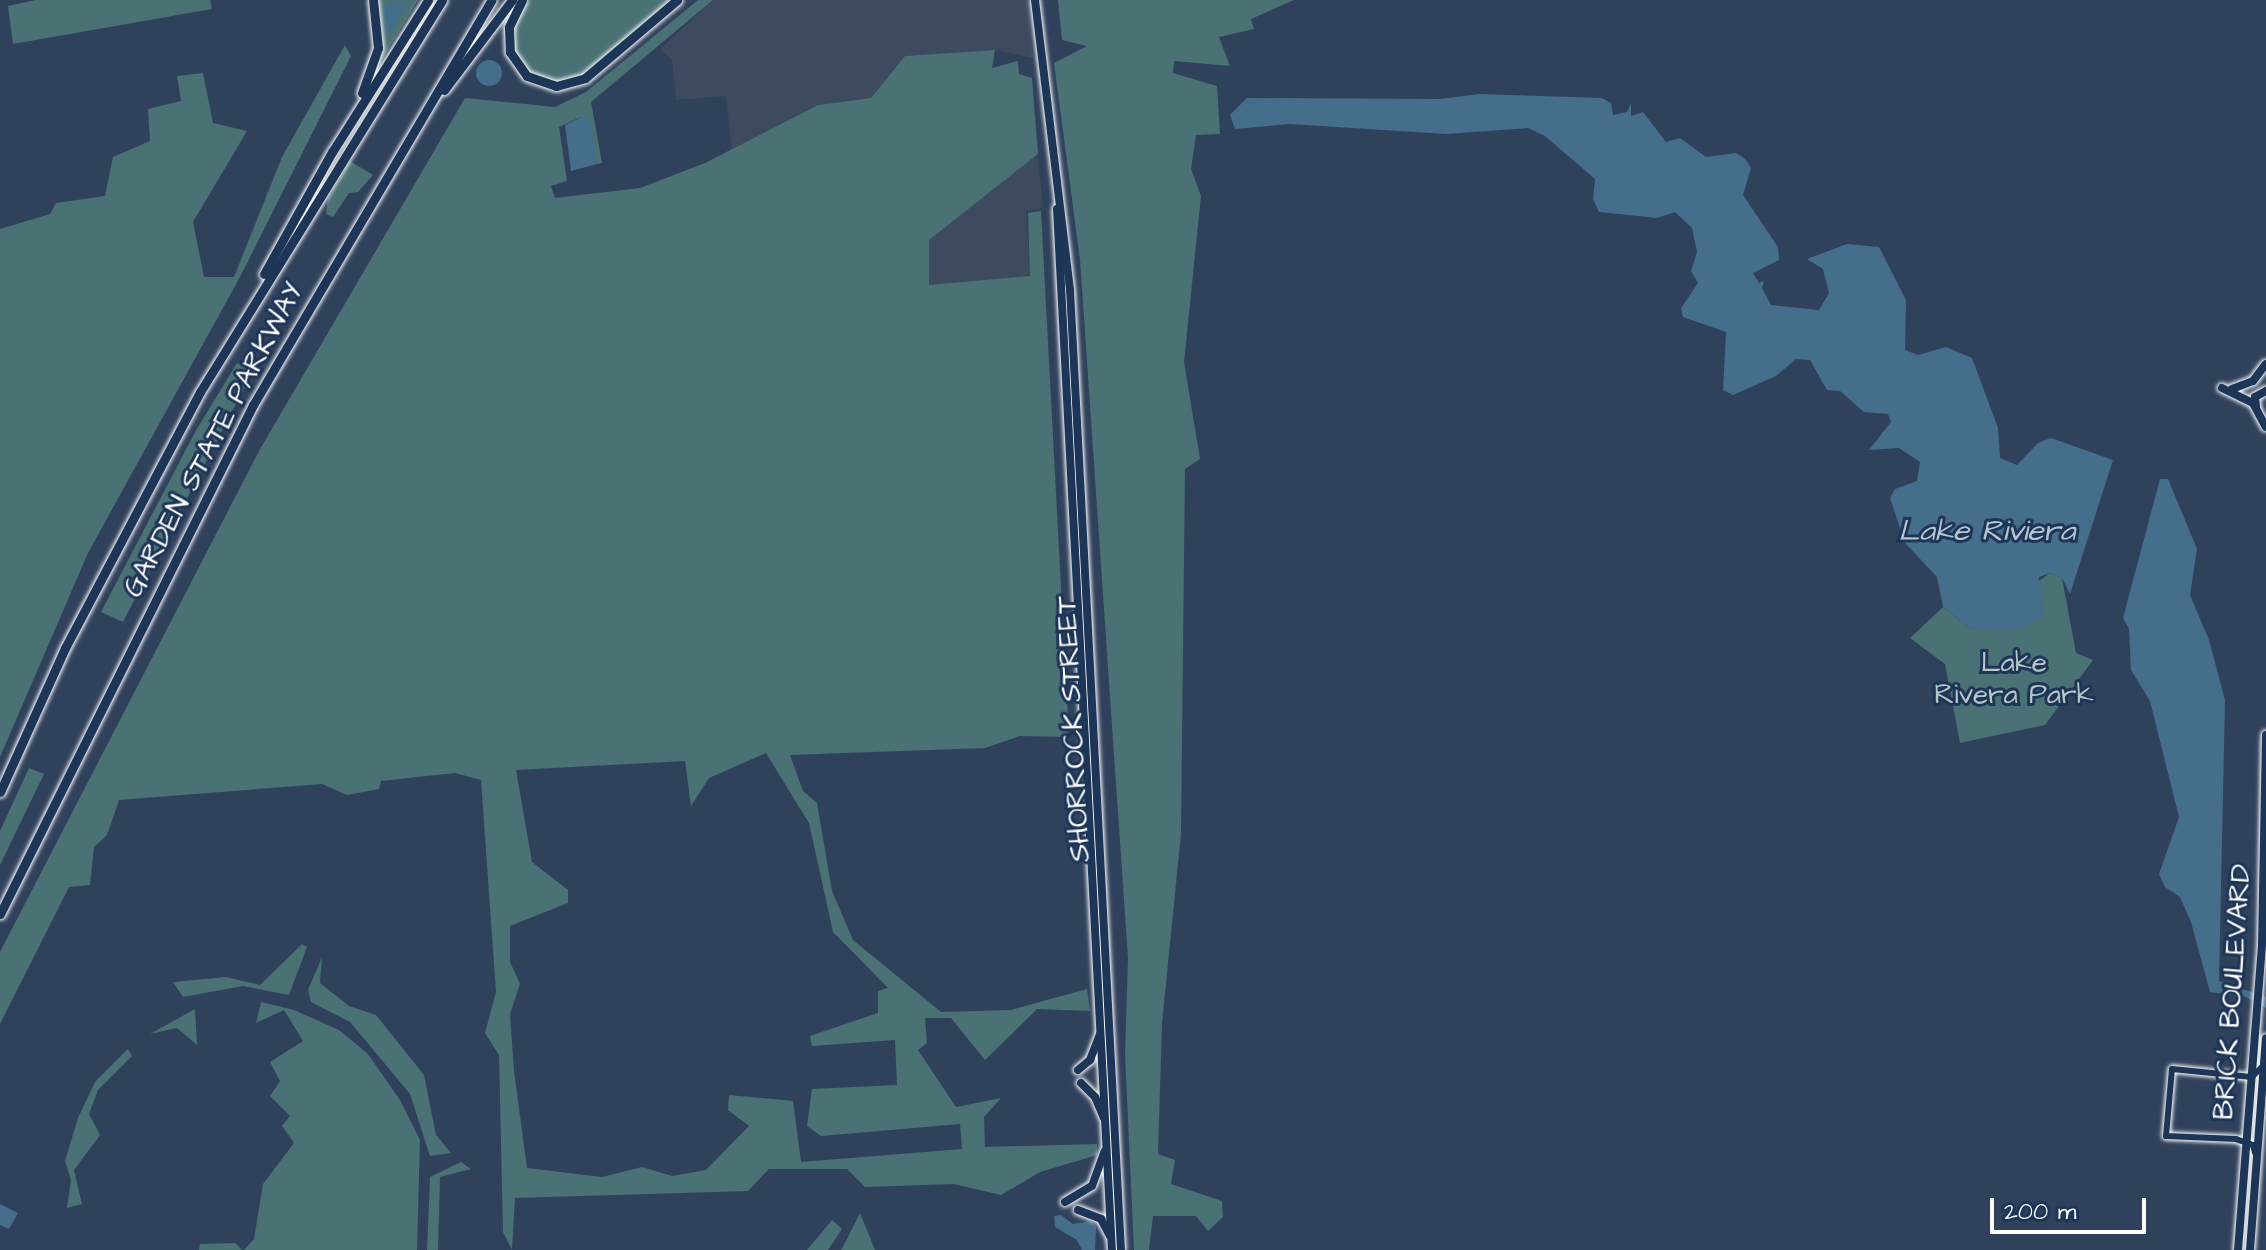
<!DOCTYPE html>
<html>
<head>
<meta charset="utf-8">
<style>
  body { margin:0 }
  #map { position:relative; width:2266px; height:1250px; overflow:hidden; background:#30415c; font-family:"Architects Daughter",sans-serif }
  div>[style] { position:absolute }
  [style*='--x'] { left:calc(var(--x)*1px); top:calc(var(--y)*1px); width:calc(var(--w)*1px); rotate:calc(var(--a)*1deg) }
  .built>* { inset:0; background:#3e4a5f }
  .green>* { inset:0; background:#4a7174 }
  .water>* { inset:0; background:#446e8b }
  .round { border-radius:50% }
  .roads { filter:drop-shadow(0 0 2px #fff) drop-shadow(0 0 2px #fff) }
  .minor>* { height:6px; margin:-3px; padding:0 3px; transform-origin:3px; border-radius:3px; background:#1d3557 }
  .major>* { height:8px; margin:-4px; padding:0 4px; transform-origin:4px; border-radius:4px; background:#1d3557 }
  .highway>* { height:9px; margin:-4.5px; padding:0 4.5px; transform-origin:4.5px; border-radius:4.5px; background:#1d3557 }
  span { translate:-50% -50%; white-space:nowrap; text-align:center; line-height:1.15; -webkit-text-stroke:6px #1d3557; paint-order:stroke }
  .street-label { font-size:28px; color:#fff }
  .park-label { font-size:28px; color:#b7c6c7 }
  .water-label { font-size:30px; color:#b4c5d1; font-style:italic }
  .scale { position:absolute; left:1990px; top:1198px; width:156px; height:36px; box-sizing:border-box; border:4px solid #fff; border-top:0; padding-left:10px; font-size:24px; line-height:28px; white-space:nowrap; color:#fff; -webkit-text-stroke:6px #1d3557; paint-order:stroke }
</style>
</head>
<body>
<div id="map">
  <div class="built">
    <div style="clip-path:polygon(713px 0,1027px 0,1033px 58px,995px 50px,905px 56px,871px 98px,818px 105px,732px 149px,726px 96px,676px 100px,672px 60px,660px 49px)"></div>
    <div style="clip-path:polygon(1038px 157px,1043px 208px,1026px 211px,1031px 279px,926px 289px,923px 241px,1017px 160px)"></div>
  </div>
  <div class="green">
    <div style="clip-path:polygon(36px 0,210px 0,212px 9px,13px 44px,8px 6px)"></div>
    <div style="clip-path:polygon(377px 0,418px 0,376px 69px,382px 33px)"></div>
    <div style="clip-path:polygon(529px 0,674px 0,578px 79px,550px 83px,528px 74px,514px 50px,512px 30px)"></div>
    <div style="clip-path:polygon(evenodd,698px 0,713px 0,591px 102px,602px 163px,597px 164px,581px 117px,559px 127px,567px 181px,551px 186px,555px 198px,640px 188px,705px 163px,818px 105px,871px 98px,905px 56px,995px 50px,992px 68px,1018px 61px,1019px 74px,1032px 78px,1038px 154px,929px 240px,929px 285px,1030px 276px,1028px 213px,1041px 211px,1069px 737px,1020px 736px,985px 748px,790px 755px,803px 791px,817px 803px,832px 891px,853px 940px,941px 1012px,1011px 1010px,1087px 989px,1090px 1011px,1037px 1009px,985px 1060px,951px 1018px,925px 1018px,927px 1043px,918px 1050px,956px 1107px,1001px 1098px,984px 1117px,985px 1147px,1097px 1144px,1097px 1155px,1040px 1172px,1001px 1195px,954px 1184px,865px 1187px,847px 1169px,769px 1169px,748px 1191px,515px 1198px,512px 1250px,503px 1232px,499px 1055px,485px 1033px,496px 992px,481px 780px,455px 773px,381px 781px,379px 789px,347px 795px,322px 784px,119px 800px,107px 835px,94px 847px,90px 885px,69px 887px,0 1024px,0 952px,259px 451px,465px 98px,555px 107px,586px 92px,698px 0,766px 753px,809px 823px,833px 932px,888px 988px,878px 991px,878px 1013px,810px 1036px,812px 1046px,895px 1040px,897px 1085px,812px 1089px,807px 1126px,821px 1136px,960px 1124px,962px 1149px,801px 1162px,793px 1101px,729px 1095px,728px 1110px,749px 1126px,706px 1170px,672px 1176px,642px 1167px,602px 1177px,527px 1168px,514px 1071px,510px 1014px,520px 984px,510px 962px,510px 926px,568px 903px,568px 890px,532px 862px,516px 770px,685px 761px,691px 806px,709px 778px,766px 753px)"></div>
    <div style="clip-path:polygon(1058px 0,1294px 0,1251px 19px,1254px 29px,1219px 37px,1230px 66px,1174px 61px,1173px 73px,1217px 86px,1220px 134px,1196px 135px,1191px 169px,1201px 196px,1184px 362px,1200px 459px,1185px 469px,1181px 834px,1162px 1023px,1158px 1154px,1175px 1160px,1171px 1184px,1222px 1201px,1223px 1217px,1208px 1231px,1196px 1216px,1153px 1216px,1149px 1250px,1134px 1250px,1125px 1055px,1128px 958px,1080px 260px,1054px 63px,1087px 46px,1062px 40px)"></div>
    <div style="clip-path:polygon(345px 45px,351px 56px,240px 277px,88px 553px,0 757px,0 229px,50px 214px,56px 203px,105px 196px,113px 157px,150px 141px,148px 109px,181px 101px,177px 76px,203px 73px,213px 123px,247px 131px,193px 222px,204px 277px,234px 277px,282px 157px)"></div>
    <div style="clip-path:polygon(350px 161px,373px 175px,358px 192px,349px 193px,333px 217px,326px 214px,328px 198px)"></div>
    <div style="clip-path:polygon(237px 363px,253px 371px,123px 622px,101px 612px,195px 432px)"></div>
    <div style="clip-path:polygon(2050px 573px,2062px 578px,2076px 653px,2093px 660px,2045px 725px,1960px 743px,1945px 664px,1910px 638px,1943px 607px,1972px 630px)"></div>
    <div style="clip-path:polygon(29px 768px,44px 774px,0 865px,0 831px)"></div>
    <div style="clip-path:polygon(302px 944px,307px 947px,289px 995px,243px 986px,183px 997px,173px 982px,226px 977px,260px 985px)"></div>
    <div style="clip-path:polygon(322px 957px,320px 983px,349px 1006px,376px 1015px,424px 1075px,436px 1135px,451px 1153px,430px 1156px,410px 1094px,350px 1022px,311px 1002px,308px 990px)"></div>
    <div style="clip-path:polygon(261px 1002px,294px 1010px,339px 1030px,368px 1054px,400px 1100px,420px 1140px,417px 1250px,244px 1250px,254px 1239px,263px 1184px,294px 1143px,282px 1126px,290px 1116px,270px 1096px,280px 1081px,270px 1062px,303px 1041px,284px 1010px,256px 1023px)"></div>
    <div style="clip-path:polygon(195px 1009px,197px 1045px,177px 1028px,150px 1034px)"></div>
    <div style="clip-path:polygon(128px 1049px,132px 1056px,98px 1090px,89px 1114px,100px 1135px,74px 1170px,82px 1204px,67px 1208px,71px 1180px,65px 1161px,78px 1118px,95px 1082px)"></div>
    <div style="clip-path:polygon(461px 1162px,471px 1169px,440px 1177px,438px 1250px,427px 1250px,430px 1177px)"></div>
    <div style="clip-path:polygon(860px 1213px,875px 1250px,841px 1250px,848px 1237px)"></div>
    <div style="clip-path:polygon(832px 1220px,842px 1229px,828px 1250px,807px 1250px)"></div>
    <div style="clip-path:polygon(235px 1243px,242px 1250px,199px 1250px,200px 1244px)"></div>
  </div>
  <div class="water">
    <div style="clip-path:polygon(393px 1px,408px 3px,387px 38px,383px 9px)"></div>
    <div class="round" style="left:476px;top:60px;width:26px;height:26px"></div>
    <div style="clip-path:polygon(1479px 94px,1602px 98px,1611px 103px,1613px 115px,1627px 112px,1631px 103px,1631px 116px,1643px 112px,1666px 142px,1680px 138px,1706px 157px,1736px 153px,1745px 159px,1751px 168px,1743px 195px,1778px 247px,1779px 260px,1753px 273px,1759px 283px,1764px 281px,1762px 288px,1771px 305px,1819px 310px,1829px 293px,1823px 269px,1807px 259px,1847px 244px,1879px 247px,1906px 300px,1905px 350px,1918px 355px,1946px 347px,1972px 358px,1998px 428px,2000px 458px,2017px 465px,2038px 443px,2051px 438px,2113px 460px,2070px 594px,2062px 578px,2050px 573px,2039px 577px,2044px 615px,2019px 629px,1972px 630px,1943px 607px,1937px 577px,1905px 543px,1890px 498px,1895px 489px,1917px 481px,1920px 462px,1899px 448px,1869px 450px,1891px 422px,1888px 414px,1864px 412px,1840px 391px,1827px 390px,1810px 360px,1796px 359px,1776px 376px,1733px 395px,1723px 390px,1726px 332px,1683px 317px,1681px 308px,1698px 283px,1691px 271px,1697px 252px,1692px 228px,1675px 212px,1657px 218px,1599px 212px,1593px 199px,1595px 179px,1545px 136px,1528px 128px,1446px 134px,1290px 124px,1235px 129px,1230px 115px,1247px 98px,1440px 99px)"></div>
    <div style="clip-path:polygon(582px 117px,590px 121px,597px 164px,571px 171px,565px 125px)"></div>
    <div style="clip-path:polygon(2160px 479px,2168px 479px,2197px 549px,2190px 595px,2209px 640px,2225px 700px,2219px 981px,2266px 997px,2266px 1008px,2246px 997px,2210px 992px,2191px 922px,2180px 897px,2165px 887px,2159px 874px,2179px 817px,2150px 701px,2131px 670px,2129px 629px,2123px 618px)"></div>
    <div style="clip-path:polygon(0 1204px,18px 1213px,9px 1229px,0 1225px)"></div>
    <div style="clip-path:polygon(1061px 1215px,1073px 1224px,1091px 1221px,1096px 1227px,1095px 1250px,1082px 1250px,1077px 1240px,1055px 1227px,1054px 1216px)"></div>
  </div>
  <div class="roads">
    <div class="minor">
      <div style="--x:2255;--y:1153;--w:8;--a:-104"></div>
      <div style="--x:2253;--y:1145;--w:18;--a:-161"></div>
      <div style="--x:2236;--y:1139;--w:70;--a:-177.5"></div>
      <div style="--x:2166;--y:1136;--w:67;--a:-84.9"></div>
      <div style="--x:2172;--y:1069;--w:80;--a:5.7"></div>
      <div style="--x:2252;--y:1077;--w:17;--a:-45"></div>
    </div>
    <div class="major">
      <div style="--x:1035;--y:0;--w:292;--a:83.1"></div>
      <div style="--x:1070;--y:290;--w:961;--a:86.96"></div>
      <div style="--x:1057;--y:209;--w:1042;--a:86.98"></div>
      <div style="--x:2222;--y:388;--w:34;--a:26"></div>
      <div style="--x:2253;--y:403;--w:27;--a:62"></div>
      <div style="--x:2232;--y:389;--w:22;--a:-21"></div>
      <div style="--x:2253;--y:381;--w:21;--a:-53"></div>
      <div style="--x:2256;--y:406;--w:9;--a:-96"></div>
      <div style="--x:2255;--y:397;--w:13;--a:-29"></div>
      <div style="--x:1078;--y:1070;--w:16;--a:-40"></div>
      <div style="--x:1090;--y:1060;--w:28;--a:-69"></div>
      <div style="--x:1081;--y:1083;--w:20;--a:45"></div>
      <div style="--x:1095;--y:1097;--w:23;--a:67"></div>
      <div style="--x:1065;--y:1202;--w:31;--a:-31"></div>
      <div style="--x:1092;--y:1186;--w:37;--a:-70"></div>
      <div style="--x:1078;--y:1210;--w:25;--a:21"></div>
      <div style="--x:1101;--y:1219;--w:19;--a:62"></div>
      <div style="--x:2238;--y:1250;--w:307;--a:-85.5"></div>
      <div style="--x:2262;--y:944;--w:209;--a:-88.9"></div>
      <div style="--x:2250;--y:1250;--w:212;--a:-85.7"></div>
    </div>
    <div class="highway">
      <div style="--x:522;--y:0;--w:30;--a:116"></div>
      <div style="--x:509;--y:27;--w:25;--a:88"></div>
      <div style="--x:510;--y:52;--w:29;--a:55"></div>
      <div style="--x:527;--y:76;--w:31;--a:19"></div>
      <div style="--x:556;--y:86;--w:30;--a:-15"></div>
      <div style="--x:585;--y:78;--w:121;--a:-40.3"></div>
      <div style="--x:444;--y:90;--w:113;--a:-52.9"></div>
      <div style="--x:362;--y:93;--w:48;--a:-70.4"></div>
      <div style="--x:378;--y:48;--w:48;--a:-95.9"></div>
      <div style="--x:264;--y:274;--w:140;--a:-60.9"></div>
      <div style="--x:332;--y:152;--w:180;--a:-57.7"></div>
      <div style="--x:0;--y:792;--w:158;--a:-65.7"></div>
      <div style="--x:65;--y:648;--w:289;--a:-62.2"></div>
      <div style="--x:200;--y:392;--w:461;--a:-58.3"></div>
      <div style="--x:0;--y:914;--w:568;--a:-63.57"></div>
      <div style="--x:253;--y:405;--w:470;--a:-59.5"></div>
    </div>
  </div>
  <div class="street-label">
    <span style="left:214px;top:440px;rotate:-62deg">GARDEN STATE PARKWAY</span>
    <span style="left:1074px;top:729px;rotate:-93deg">SHORROCK STREET</span>
    <span style="left:2233px;top:992px;rotate:-86deg">BRICK BOULEVARD</span>
  </div>
  <div class="park-label">
    <span style="left:2014px;top:679px">Lake<br>Rivera Park</span>
  </div>
  <div class="water-label">
    <span style="left:1987px;top:531px">Lake Riviera</span>
  </div>
  <div class="scale">200 m</div>
</div>
</body>
</html>
